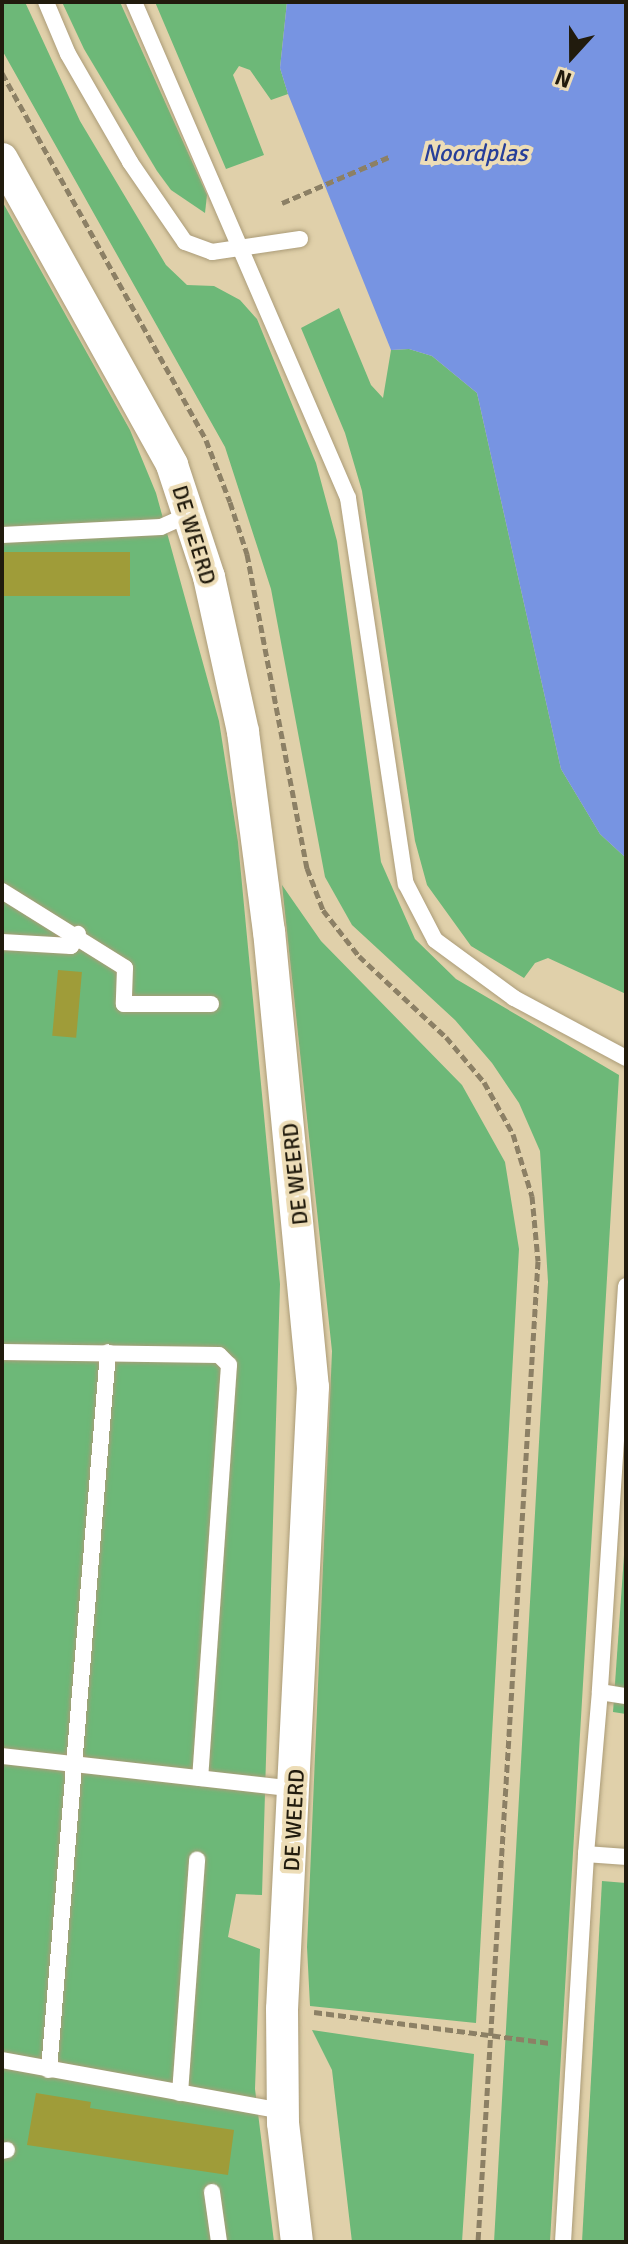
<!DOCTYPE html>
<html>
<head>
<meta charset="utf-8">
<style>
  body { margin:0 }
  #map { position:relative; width:628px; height:2244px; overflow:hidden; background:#e0d0aa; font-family:Signika,sans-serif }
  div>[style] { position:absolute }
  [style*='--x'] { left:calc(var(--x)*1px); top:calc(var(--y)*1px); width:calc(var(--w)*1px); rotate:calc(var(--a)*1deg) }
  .green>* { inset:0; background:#6db878 }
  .water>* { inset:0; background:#7794e2 }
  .building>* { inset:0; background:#9f9c39; transform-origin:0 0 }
  .path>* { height:5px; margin-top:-2.5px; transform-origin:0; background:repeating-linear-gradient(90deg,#8c8065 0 8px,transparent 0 12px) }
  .roads { filter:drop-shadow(0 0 2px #ab9c78) drop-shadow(0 0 2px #ab9c78) }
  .lane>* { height:16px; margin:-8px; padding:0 8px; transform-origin:8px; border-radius:8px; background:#fff }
  .street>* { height:32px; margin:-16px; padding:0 16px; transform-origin:16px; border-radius:16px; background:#fff }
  span { translate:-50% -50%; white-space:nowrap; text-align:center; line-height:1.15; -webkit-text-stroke:8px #edddb7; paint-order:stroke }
  .street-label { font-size:22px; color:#211b0d }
  .water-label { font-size:24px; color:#263e99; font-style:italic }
  .frame { position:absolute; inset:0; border:4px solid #211b0d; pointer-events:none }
  .north { position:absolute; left:532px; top:16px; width:80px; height:80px; -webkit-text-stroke:6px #edddb7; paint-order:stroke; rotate:201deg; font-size:22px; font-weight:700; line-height:32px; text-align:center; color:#211b0d }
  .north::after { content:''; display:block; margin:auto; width:28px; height:36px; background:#211b0d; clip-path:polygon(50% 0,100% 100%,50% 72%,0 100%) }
</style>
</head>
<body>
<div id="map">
  <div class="green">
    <div style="clip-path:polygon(2px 2px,25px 2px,80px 121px,166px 265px,187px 285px,214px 286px,240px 300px,257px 319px,316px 463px,337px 541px,381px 862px,415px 939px,456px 979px,619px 1075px,550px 2242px,494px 2242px,548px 1282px,540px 1151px,519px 1103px,492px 1063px,455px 1020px,352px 925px,325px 877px,271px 589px,225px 447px,2px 50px)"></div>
    <div style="clip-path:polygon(62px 2px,120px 2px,207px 195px,205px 213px,171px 190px,157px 171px,84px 49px)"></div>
    <div style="clip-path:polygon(155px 2px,287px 2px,280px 68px,288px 94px,271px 100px,250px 70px,239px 66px,233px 75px,264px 155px,226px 169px)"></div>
    <div style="clip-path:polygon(2px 201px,130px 430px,156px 493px,219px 721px,238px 842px,280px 1284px,262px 1895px,236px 1894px,228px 1937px,260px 1949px,255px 2089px,274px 2242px,2px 2242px)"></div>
    <div style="clip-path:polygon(339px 308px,371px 385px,383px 398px,391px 350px,409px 349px,432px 356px,477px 393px,561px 769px,600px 834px,626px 858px,626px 994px,548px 958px,535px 963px,524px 978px,471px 946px,427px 885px,415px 841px,362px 491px,345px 433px,301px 328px)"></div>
    <div style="clip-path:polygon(282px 885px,321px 941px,462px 1085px,505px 1162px,519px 1249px,476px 2023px,310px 2006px,307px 1947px,332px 1351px)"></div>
    <div style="clip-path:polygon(626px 1527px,626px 1714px,613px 1712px)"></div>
    <div style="clip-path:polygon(602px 1881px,626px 1883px,626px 2242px,582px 2242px)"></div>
    <div style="clip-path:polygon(312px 2030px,474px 2054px,462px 2242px,352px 2242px,332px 2070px)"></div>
  </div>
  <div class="water">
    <div style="clip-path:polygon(287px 2px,626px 2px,626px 858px,600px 834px,561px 769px,477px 393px,432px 356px,409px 349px,391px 350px,288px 94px,280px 68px)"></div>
  </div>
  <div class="building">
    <div style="left:2px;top:552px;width:128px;height:44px"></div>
    <div style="left:58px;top:970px;width:24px;height:66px;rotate:5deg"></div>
    <div style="clip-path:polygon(36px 2093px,91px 2102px,90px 2108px,234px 2130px,228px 2175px,27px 2145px)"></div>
  </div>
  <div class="path">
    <div style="--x:2;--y:73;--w:420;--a:60.9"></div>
    <div style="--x:206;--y:440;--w:66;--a:68.8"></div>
    <div style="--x:230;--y:502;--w:55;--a:71.9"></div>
    <div style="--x:247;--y:554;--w:320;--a:79.2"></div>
    <div style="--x:307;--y:868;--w:45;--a:69.1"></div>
    <div style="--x:323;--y:910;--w:58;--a:52"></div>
    <div style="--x:359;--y:956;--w:119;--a:43"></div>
    <div style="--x:446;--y:1037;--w:59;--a:49.8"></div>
    <div style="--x:484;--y:1082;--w:60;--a:60.9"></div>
    <div style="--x:513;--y:1134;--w:65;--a:73"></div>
    <div style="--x:532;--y:1196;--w:65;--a:84.7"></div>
    <div style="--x:538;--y:1261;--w:983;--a:93.5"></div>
    <div style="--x:282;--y:203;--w:116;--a:-23.3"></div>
    <div style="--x:314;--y:2012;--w:238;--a:7.5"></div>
  </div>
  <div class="roads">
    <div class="lane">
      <div style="--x:46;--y:2;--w:56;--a:67.1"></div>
      <div style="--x:68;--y:54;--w:125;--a:60.1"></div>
      <div style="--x:130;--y:162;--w:97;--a:55.5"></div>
      <div style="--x:185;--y:242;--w:29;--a:20"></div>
      <div style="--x:212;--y:252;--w:89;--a:-8.4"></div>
      <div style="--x:134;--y:2;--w:540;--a:66.66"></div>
      <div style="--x:348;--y:498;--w:390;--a:81.5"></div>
      <div style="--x:406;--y:884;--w:63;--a:62.6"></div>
      <div style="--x:435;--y:940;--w:98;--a:36.3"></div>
      <div style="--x:514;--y:998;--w:127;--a:28.2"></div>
      <div style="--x:2;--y:535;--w:159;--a:-2.9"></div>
      <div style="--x:161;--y:527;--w:32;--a:-24"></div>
      <div style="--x:2;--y:891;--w:145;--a:32"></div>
      <div style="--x:125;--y:968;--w:36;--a:92"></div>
      <div style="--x:124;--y:1004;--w:87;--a:0"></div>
      <div style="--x:2;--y:942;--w:69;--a:3.3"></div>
      <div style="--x:71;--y:946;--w:14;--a:-60"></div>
      <div style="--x:626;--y:1286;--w:407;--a:93.7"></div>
      <div style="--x:600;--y:1692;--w:26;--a:9"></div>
      <div style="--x:2;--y:1352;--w:217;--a:0.8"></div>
      <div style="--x:219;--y:1355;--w:14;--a:45"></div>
      <div style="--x:229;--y:1365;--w:414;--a:94"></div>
      <div style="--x:2;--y:1756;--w:296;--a:6.4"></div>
      <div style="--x:586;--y:1854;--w:163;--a:-85.1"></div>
      <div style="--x:2;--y:2060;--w:286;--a:10.3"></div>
      <div style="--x:49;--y:2070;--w:720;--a:-85.3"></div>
      <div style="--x:180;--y:2093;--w:234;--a:-85.8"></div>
      <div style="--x:2;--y:2151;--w:5;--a:-11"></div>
      <div style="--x:212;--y:2192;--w:50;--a:82"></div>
      <div style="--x:563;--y:2242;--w:389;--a:-86.6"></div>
      <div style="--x:586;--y:1854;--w:40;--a:4.3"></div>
    </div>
    <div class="street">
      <div style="--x:2;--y:159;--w:350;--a:60.9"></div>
      <div style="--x:172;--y:465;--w:118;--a:71.7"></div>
      <div style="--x:209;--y:577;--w:159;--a:77.6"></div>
      <div style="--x:243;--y:732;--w:201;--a:82.6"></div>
      <div style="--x:269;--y:931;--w:458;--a:84.5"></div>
      <div style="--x:313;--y:1387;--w:623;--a:92.85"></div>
      <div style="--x:282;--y:2009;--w:114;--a:89.5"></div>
      <div style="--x:283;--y:2123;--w:120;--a:83.3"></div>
    </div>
  </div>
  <div class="street-label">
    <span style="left:194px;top:535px;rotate:73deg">DE WEERD</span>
    <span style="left:295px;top:1174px;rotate:-96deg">DE WEERD</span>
    <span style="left:294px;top:1820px;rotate:-87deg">DE WEERD</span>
  </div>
  <div class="water-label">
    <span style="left:475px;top:154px">Noordplas</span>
  </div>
  <div class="frame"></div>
  <div class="north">N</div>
</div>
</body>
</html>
